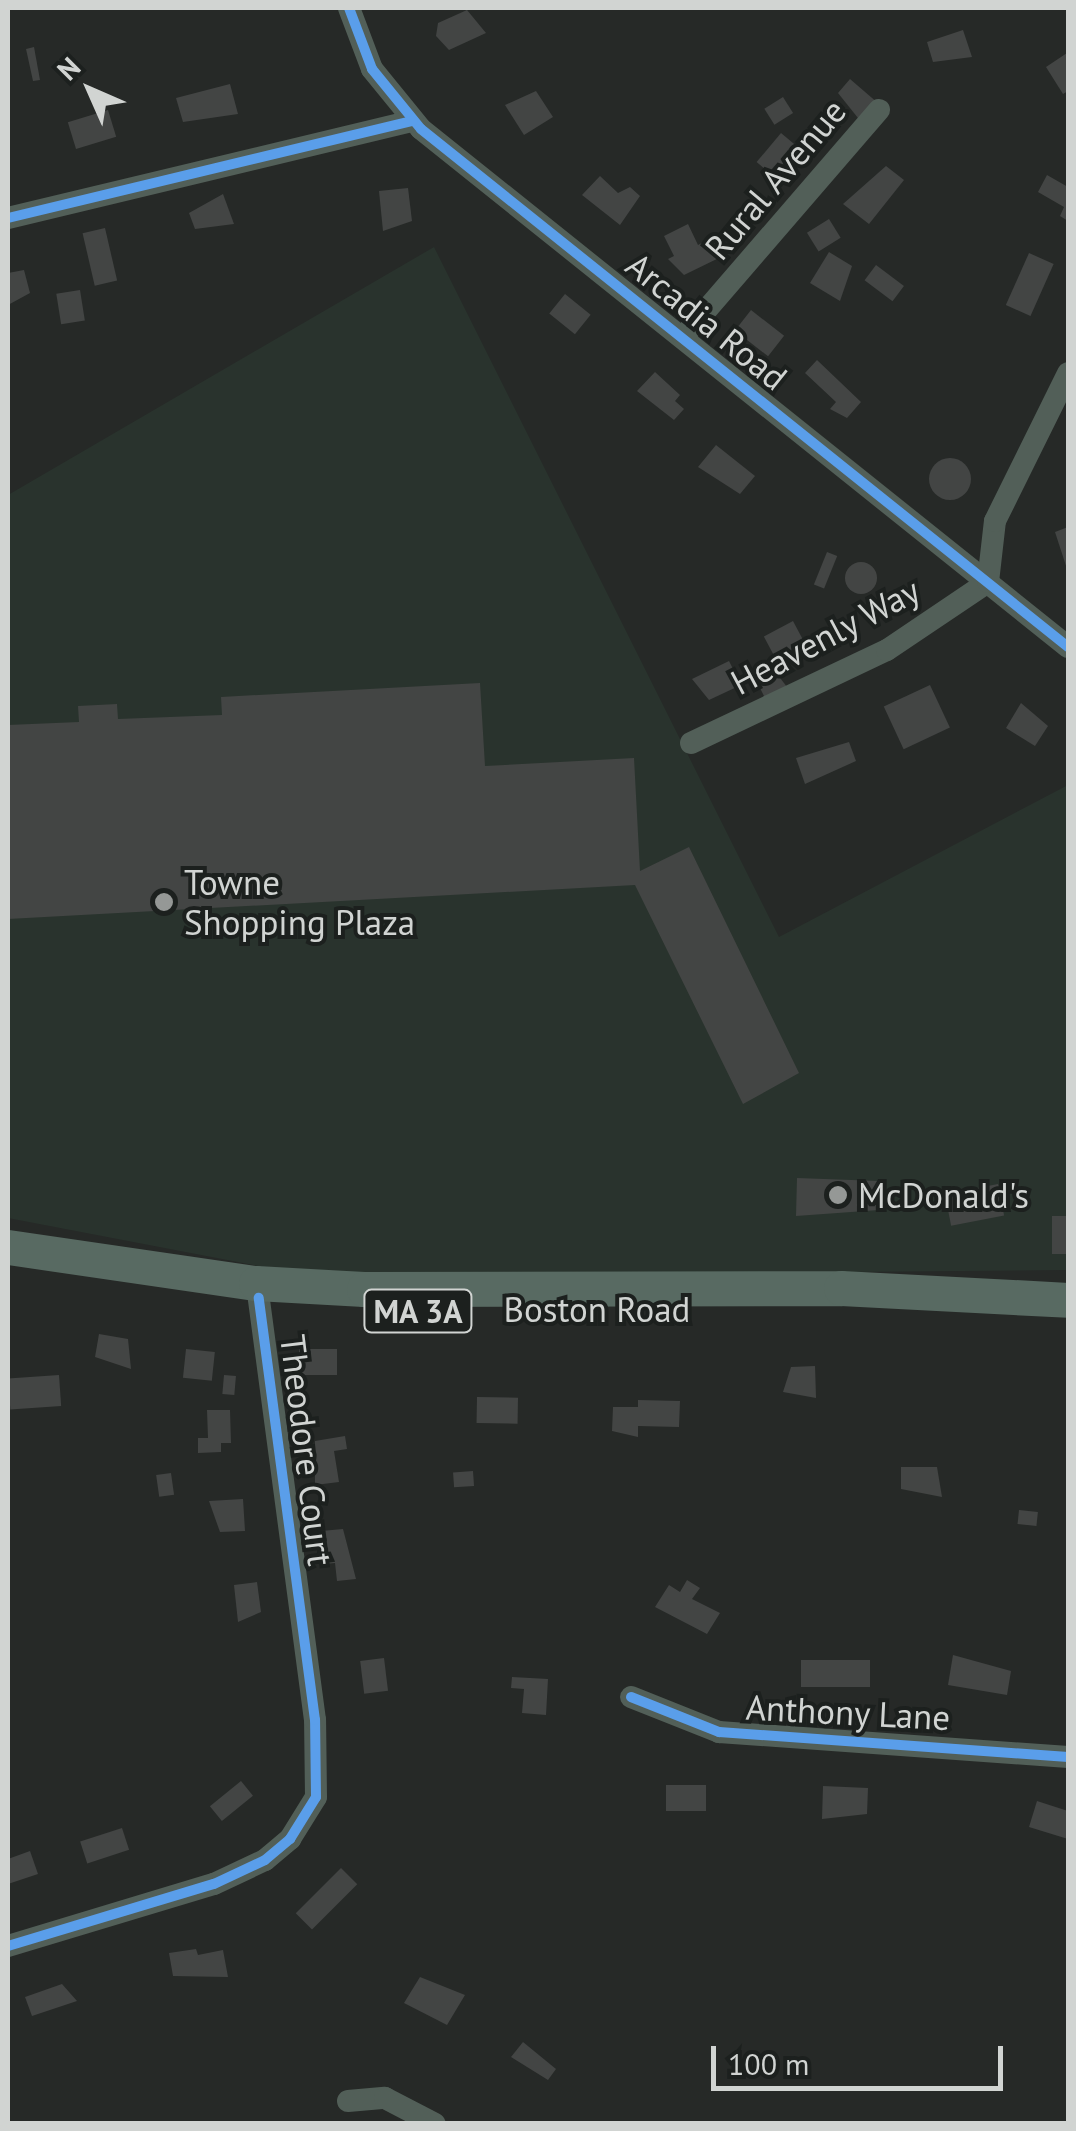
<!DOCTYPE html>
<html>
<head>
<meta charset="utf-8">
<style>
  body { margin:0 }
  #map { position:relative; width:1076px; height:2131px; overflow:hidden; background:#262927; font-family:"PT Sans",sans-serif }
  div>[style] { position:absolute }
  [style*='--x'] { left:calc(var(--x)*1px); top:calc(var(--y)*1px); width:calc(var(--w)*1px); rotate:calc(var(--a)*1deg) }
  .built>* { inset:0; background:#29332d }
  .building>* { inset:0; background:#434544; transform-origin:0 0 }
  .round { border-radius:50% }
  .minor>* { height:22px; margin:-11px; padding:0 11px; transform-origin:11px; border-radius:11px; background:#525f58 }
  .primary>* { height:35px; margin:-17.5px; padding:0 17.5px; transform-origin:17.5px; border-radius:17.5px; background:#586a62 }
  .cycleway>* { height:10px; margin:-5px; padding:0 5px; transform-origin:5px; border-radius:5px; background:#5a9eea }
  .dots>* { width:28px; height:28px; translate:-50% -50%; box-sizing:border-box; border:5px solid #1c201e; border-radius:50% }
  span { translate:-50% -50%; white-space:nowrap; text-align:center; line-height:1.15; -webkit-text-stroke:8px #1c201e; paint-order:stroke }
  .shield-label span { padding:2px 8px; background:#1c201e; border:2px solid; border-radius:8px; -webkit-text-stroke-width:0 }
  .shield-label { font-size:32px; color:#d1d4d2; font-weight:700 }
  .street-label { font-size:35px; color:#d1d4d2 }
  .poi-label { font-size:35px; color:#d1d4d2 }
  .left { translate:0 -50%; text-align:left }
  .frame { position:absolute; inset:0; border:10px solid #d1d4d2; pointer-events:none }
  .north { position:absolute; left:40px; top:40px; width:100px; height:100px; -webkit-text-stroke:8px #1c201e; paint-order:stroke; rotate:315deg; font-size:28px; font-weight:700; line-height:40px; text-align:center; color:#d1d4d2 }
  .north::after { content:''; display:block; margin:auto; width:35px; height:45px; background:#d1d4d2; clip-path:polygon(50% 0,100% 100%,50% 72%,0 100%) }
  .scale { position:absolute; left:711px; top:2046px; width:292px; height:45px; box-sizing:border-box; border:5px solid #d1d4d2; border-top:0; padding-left:12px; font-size:30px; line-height:35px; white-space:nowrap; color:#d1d4d2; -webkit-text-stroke:8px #1c201e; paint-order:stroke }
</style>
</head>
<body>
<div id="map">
  <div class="built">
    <div style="clip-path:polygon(434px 247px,779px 937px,1068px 785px,1068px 1270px,408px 1276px,279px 1270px,8px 1218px,8px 495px)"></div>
  </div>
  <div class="building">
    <div style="clip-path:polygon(467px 10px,486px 33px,449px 50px,436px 36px,438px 23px)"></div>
    <div style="clip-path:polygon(963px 30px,972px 57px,933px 62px,927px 42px)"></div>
    <div style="clip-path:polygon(34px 47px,40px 80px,33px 81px,26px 49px)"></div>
    <div style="clip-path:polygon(1067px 53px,1068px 91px,1063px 94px,1046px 67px)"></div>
    <div style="clip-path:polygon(850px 79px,879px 104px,862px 123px,838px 93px)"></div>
    <div style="clip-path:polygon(230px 84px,238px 114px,183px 122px,176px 98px)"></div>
    <div style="clip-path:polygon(536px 91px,553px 117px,524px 135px,505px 105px)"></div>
    <div style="left:783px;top:97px;width:19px;height:22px;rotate:58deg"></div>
    <div style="left:108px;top:110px;width:28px;height:42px;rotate:73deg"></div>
    <div style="left:781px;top:133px;width:25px;height:38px;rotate:40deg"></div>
    <div style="clip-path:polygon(886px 166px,904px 180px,869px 224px,843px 204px)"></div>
    <div style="clip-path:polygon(1047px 175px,1068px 187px,1068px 221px,1060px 216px,1064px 207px,1038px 192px)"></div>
    <div style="clip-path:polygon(600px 176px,618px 193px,630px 187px,640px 196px,620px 225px,582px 195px)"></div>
    <div style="clip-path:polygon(408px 188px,412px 221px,383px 231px,379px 191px)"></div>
    <div style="clip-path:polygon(223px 194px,234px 224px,195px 229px,189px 213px)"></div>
    <div style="left:829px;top:219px;width:22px;height:26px;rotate:58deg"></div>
    <div style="clip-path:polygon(688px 224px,698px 245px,715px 236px,725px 255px,684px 275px,668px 259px,674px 256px,664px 236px)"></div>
    <div style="left:105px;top:228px;width:54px;height:23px;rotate:77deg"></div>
    <div style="clip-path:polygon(829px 252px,852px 266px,840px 301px,810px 283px)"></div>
    <div style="left:1029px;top:253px;width:27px;height:57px;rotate:24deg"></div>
    <div style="left:876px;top:265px;width:35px;height:19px;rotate:37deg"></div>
    <div style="clip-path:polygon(24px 270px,30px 293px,8px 305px,8px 273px)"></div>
    <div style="left:80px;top:290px;width:31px;height:24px;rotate:81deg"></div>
    <div style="left:565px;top:294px;width:33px;height:25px;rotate:39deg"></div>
    <div style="left:751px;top:310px;width:42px;height:26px;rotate:38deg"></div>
    <div style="clip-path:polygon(817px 360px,861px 402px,847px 418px,830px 409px,836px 402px,805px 373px)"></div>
    <div style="clip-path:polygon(655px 372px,680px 395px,675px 401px,684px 409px,674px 420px,637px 391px)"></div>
    <div style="clip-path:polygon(716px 445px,755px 476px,740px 494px,698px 467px)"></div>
    <div class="round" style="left:929px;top:458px;width:42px;height:42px"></div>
    <div style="clip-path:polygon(1068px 527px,1068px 572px,1055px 532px)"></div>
    <div style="left:827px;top:552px;width:11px;height:35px;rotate:22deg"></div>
    <div class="round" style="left:845px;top:562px;width:32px;height:32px"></div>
    <div style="left:793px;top:621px;width:26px;height:33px;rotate:62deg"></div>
    <div style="clip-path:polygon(729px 661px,741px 685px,709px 700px,692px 679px)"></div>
    <div style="clip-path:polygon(768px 662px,787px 687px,765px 698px,751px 670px)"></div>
    <div style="clip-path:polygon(480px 683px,485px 766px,634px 758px,640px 871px,689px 847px,799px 1073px,743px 1104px,635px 885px,8px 919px,8px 725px,79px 722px,78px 706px,117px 704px,118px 719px,222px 715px,221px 697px)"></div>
    <div style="left:930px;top:685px;width:47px;height:51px;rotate:65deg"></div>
    <div style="clip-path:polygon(1021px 703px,1048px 726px,1035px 746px,1006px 728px)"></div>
    <div style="clip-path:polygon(849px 742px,856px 761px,805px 784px,796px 758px)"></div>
    <div style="clip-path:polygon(797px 1178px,879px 1181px,879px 1210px,796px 1216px)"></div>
    <div style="left:998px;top:1184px;width:32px;height:54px;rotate:79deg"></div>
    <div style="left:1052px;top:1216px;width:16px;height:38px"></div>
    <div style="clip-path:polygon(99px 1334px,128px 1339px,131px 1369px,95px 1357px)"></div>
    <div style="left:186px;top:1349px;width:29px;height:29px;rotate:6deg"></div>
    <div style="left:299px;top:1349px;width:38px;height:26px"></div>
    <div style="clip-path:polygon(815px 1366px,816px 1398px,783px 1392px,791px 1367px)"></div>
    <div style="left:59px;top:1375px;width:31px;height:51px;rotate:86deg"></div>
    <div style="left:224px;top:1375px;width:12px;height:19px;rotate:5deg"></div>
    <div style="left:477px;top:1397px;width:41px;height:26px;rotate:1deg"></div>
    <div style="clip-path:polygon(638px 1400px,680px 1401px,679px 1427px,638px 1426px,638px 1437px,612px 1431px,613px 1407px,638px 1407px)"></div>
    <div style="clip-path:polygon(207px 1410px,230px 1410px,231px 1443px,221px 1443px,221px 1452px,198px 1453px,198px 1438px,208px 1438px)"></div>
    <div style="clip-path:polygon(345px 1436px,347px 1449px,334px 1451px,339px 1482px,315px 1485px,315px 1441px)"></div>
    <div style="clip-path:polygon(901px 1467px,937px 1467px,942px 1497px,901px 1489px)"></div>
    <div style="left:473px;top:1471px;width:15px;height:20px;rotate:86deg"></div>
    <div style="left:171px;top:1473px;width:22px;height:15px;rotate:82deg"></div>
    <div style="clip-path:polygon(243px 1499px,245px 1531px,220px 1532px,209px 1501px)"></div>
    <div style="left:1019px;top:1510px;width:19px;height:14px;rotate:6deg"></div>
    <div style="clip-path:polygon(343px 1529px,356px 1579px,337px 1581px,335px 1563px,324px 1564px,321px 1531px)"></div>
    <div style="clip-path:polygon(687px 1580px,700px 1588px,692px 1599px,720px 1613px,707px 1634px,655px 1607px,669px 1585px,680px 1592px)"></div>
    <div style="clip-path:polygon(257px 1582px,261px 1612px,238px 1622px,234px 1585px)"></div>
    <div style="clip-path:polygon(953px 1655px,1011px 1671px,1007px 1695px,948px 1685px)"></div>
    <div style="left:384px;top:1658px;width:33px;height:24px;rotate:83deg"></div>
    <div style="left:801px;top:1660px;width:69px;height:27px"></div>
    <div style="clip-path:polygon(512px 1677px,548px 1679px,546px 1715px,522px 1713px,524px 1689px,511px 1688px)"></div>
    <div style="left:241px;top:1781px;width:19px;height:40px;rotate:51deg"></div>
    <div style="left:666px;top:1785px;width:40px;height:26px"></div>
    <div style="clip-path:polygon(823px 1786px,868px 1788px,867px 1814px,822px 1819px)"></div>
    <div style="clip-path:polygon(1037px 1801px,1068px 1811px,1068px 1839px,1029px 1827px)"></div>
    <div style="left:122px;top:1828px;width:23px;height:44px;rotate:72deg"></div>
    <div style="clip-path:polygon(30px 1851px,38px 1874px,8px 1884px,8px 1859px)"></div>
    <div style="left:341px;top:1868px;width:23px;height:64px;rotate:45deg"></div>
    <div style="clip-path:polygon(196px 1949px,198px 1955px,223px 1950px,228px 1977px,173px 1976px,169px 1953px)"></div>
    <div style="clip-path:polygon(420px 1977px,465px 1995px,447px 2025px,404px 2003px)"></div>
    <div style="clip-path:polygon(62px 1984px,77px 2001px,32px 2016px,25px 1997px)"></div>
    <div style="clip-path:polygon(523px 2042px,556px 2069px,548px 2080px,511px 2057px)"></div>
  </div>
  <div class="minor">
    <div style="--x:349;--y:8;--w:65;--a:69.3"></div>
    <div style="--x:372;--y:69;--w:77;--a:50.8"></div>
    <div style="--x:421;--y:129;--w:829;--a:38.68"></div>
    <div style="--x:8;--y:218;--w:416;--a:-13.5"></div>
    <div style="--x:683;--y:337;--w:300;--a:-49.2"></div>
    <div style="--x:691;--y:743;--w:217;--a:-25.4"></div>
    <div style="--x:887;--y:650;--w:122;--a:-34"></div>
    <div style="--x:988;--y:582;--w:61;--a:-83.5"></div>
    <div style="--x:995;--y:521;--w:165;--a:-63.7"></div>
    <div style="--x:631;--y:1697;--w:95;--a:21.7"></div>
    <div style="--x:719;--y:1732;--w:350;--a:4.1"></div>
    <div style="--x:8;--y:1946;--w:215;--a:-16.8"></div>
    <div style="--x:214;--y:1884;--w:56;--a:-25.2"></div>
    <div style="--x:265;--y:1860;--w:33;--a:-40"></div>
    <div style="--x:290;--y:1839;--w:49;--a:-58.2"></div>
    <div style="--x:316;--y:1797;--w:77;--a:-90.7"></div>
    <div style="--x:315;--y:1720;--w:426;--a:-97.6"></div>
    <div style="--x:348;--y:2101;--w:37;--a:-5"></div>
    <div style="--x:385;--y:2098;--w:56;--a:27.5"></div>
  </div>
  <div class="primary">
    <div style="--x:8;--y:1247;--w:251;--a:8.3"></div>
    <div style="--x:256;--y:1283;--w:108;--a:3.2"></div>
    <div style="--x:364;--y:1289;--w:477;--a:-0.1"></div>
    <div style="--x:841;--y:1288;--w:227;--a:3"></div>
  </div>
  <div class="cycleway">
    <div style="--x:349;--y:8;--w:65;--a:69.3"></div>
    <div style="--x:372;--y:69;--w:77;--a:50.8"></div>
    <div style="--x:421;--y:129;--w:829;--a:38.68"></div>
    <div style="--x:8;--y:218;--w:416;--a:-13.5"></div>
    <div style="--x:631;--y:1697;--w:95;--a:21.7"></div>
    <div style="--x:719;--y:1732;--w:350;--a:4.1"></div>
    <div style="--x:8;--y:1946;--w:215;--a:-16.8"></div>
    <div style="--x:214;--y:1884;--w:56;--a:-25.2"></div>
    <div style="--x:265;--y:1860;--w:33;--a:-40"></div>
    <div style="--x:290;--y:1839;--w:49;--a:-58.2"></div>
    <div style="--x:316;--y:1797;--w:77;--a:-90.7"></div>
    <div style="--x:315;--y:1720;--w:426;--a:-97.6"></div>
  </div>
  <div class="dots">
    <div style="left:164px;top:902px;background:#959896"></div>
    <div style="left:838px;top:1195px;background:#959896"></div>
  </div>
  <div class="shield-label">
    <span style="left:418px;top:1311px">MA 3A</span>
  </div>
  <div class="street-label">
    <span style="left:775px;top:179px;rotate:-50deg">Rural Avenue</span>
    <span style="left:707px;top:321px;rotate:39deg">Arcadia Road</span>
    <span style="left:825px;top:636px;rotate:-28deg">Heavenly Way</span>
    <span style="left:597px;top:1309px">Boston Road</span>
    <span style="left:307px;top:1450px;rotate:83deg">Theodore Court</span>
    <span style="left:848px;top:1712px;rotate:3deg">Anthony Lane</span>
  </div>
  <div class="poi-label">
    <span class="left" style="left:184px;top:902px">Towne<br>Shopping Plaza</span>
    <span class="left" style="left:858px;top:1195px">McDonald's</span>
  </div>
  <div class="frame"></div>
  <div class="north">N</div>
  <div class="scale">100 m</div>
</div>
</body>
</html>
